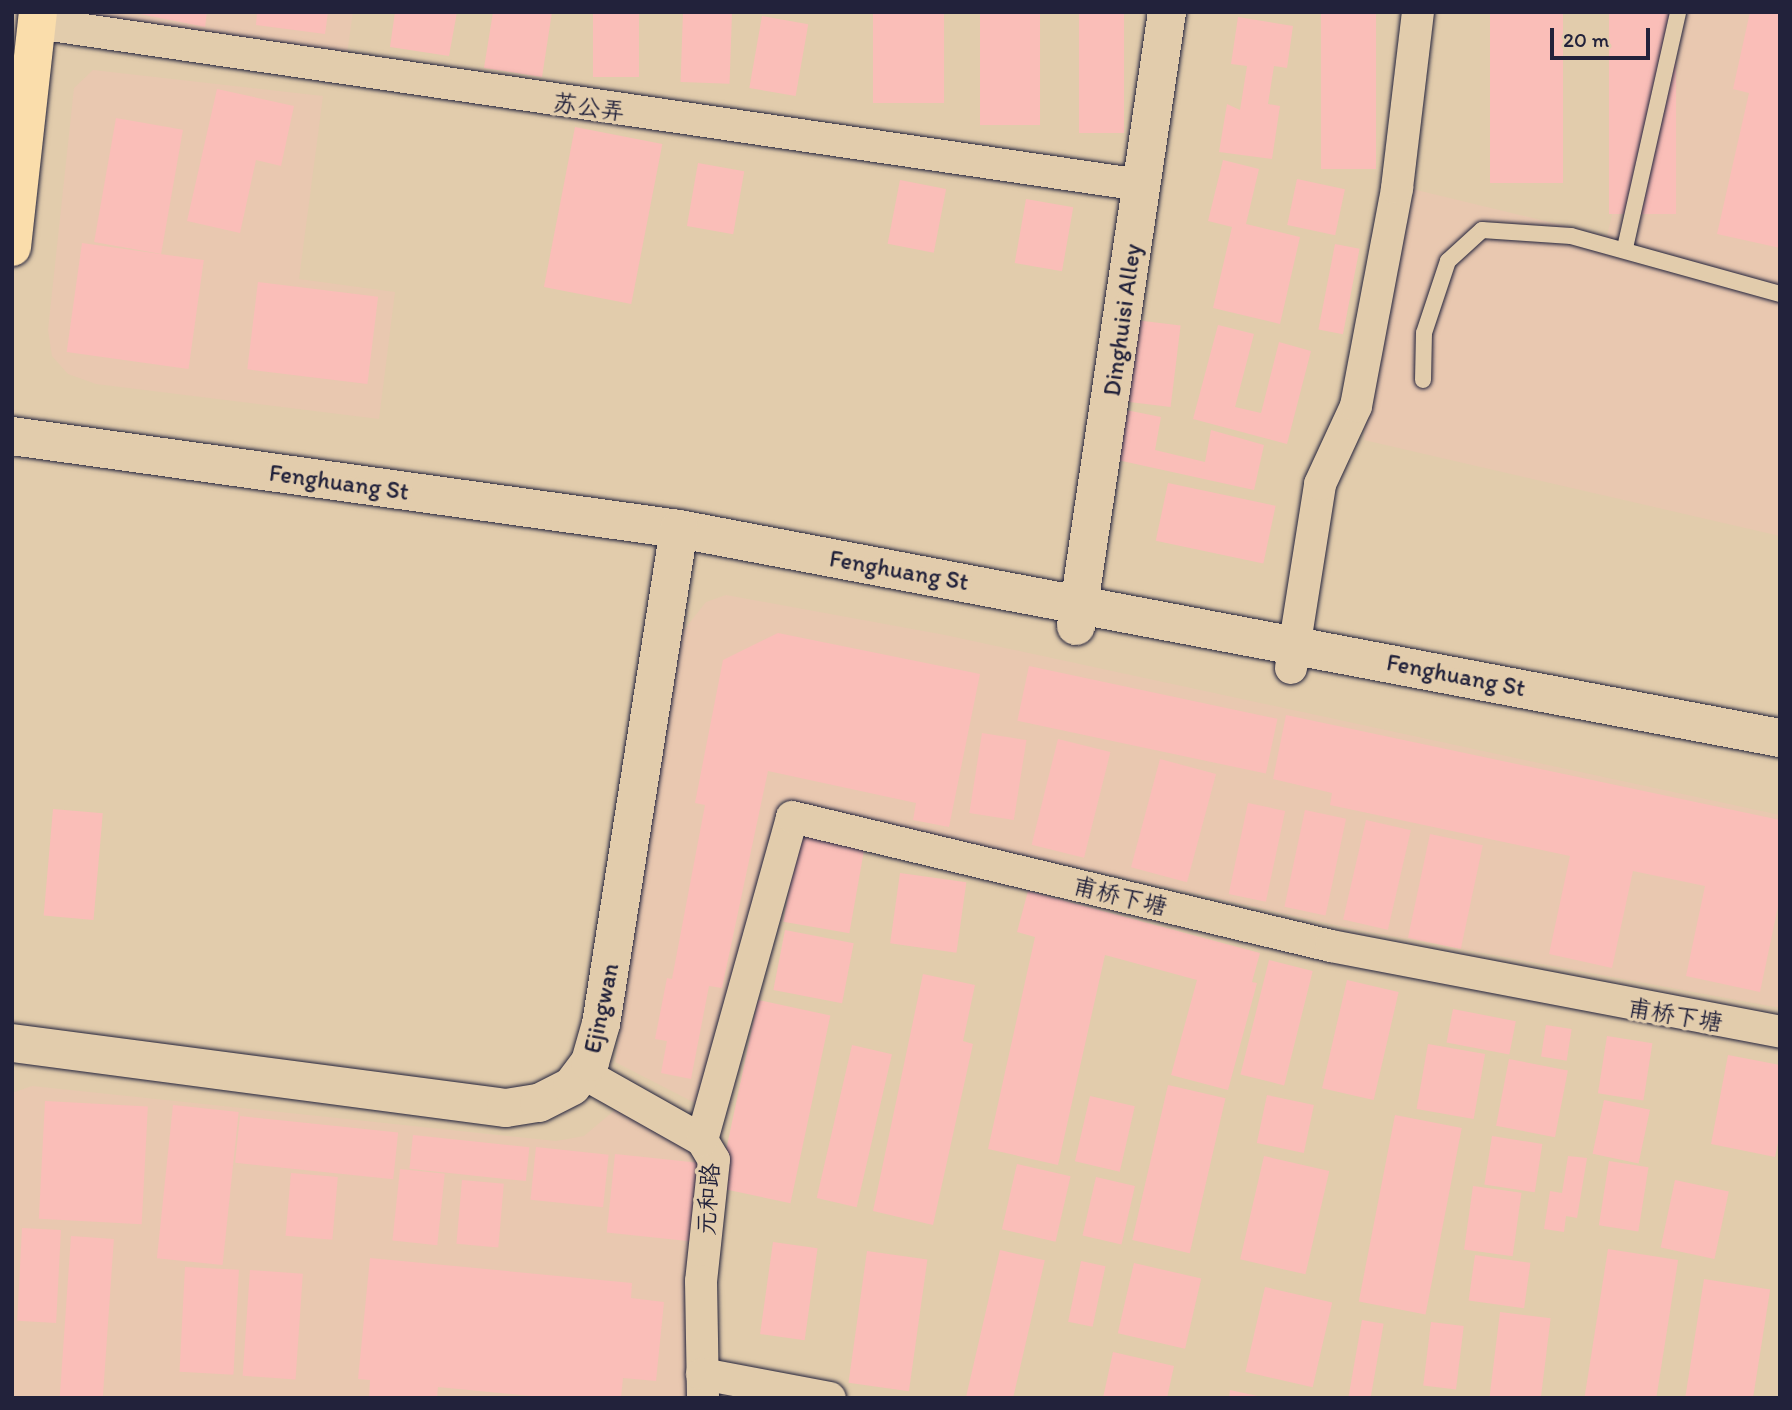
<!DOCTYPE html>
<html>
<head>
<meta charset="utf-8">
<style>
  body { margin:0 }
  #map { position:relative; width:1792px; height:1410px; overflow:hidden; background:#e2ccac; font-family:Itim,"LXGW WenKai TC",sans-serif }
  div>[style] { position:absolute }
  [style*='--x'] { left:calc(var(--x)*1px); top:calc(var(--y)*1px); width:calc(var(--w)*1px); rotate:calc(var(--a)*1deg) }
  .built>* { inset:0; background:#e9c8b0 }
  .building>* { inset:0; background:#fabeb8; transform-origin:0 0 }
  .roads { filter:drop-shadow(0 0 2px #22223b) drop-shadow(0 0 2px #22223b) }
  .lane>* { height:16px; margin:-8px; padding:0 8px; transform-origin:8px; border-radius:8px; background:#e2ccac }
  .street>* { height:32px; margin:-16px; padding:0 16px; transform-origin:16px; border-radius:16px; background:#e2ccac }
  .secondary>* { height:38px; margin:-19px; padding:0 19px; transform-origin:19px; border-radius:19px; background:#e2ccac }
  .primary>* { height:38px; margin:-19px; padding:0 19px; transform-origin:19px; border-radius:19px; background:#faddab }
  span { translate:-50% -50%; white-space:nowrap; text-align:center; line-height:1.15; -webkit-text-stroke:7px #e2ccac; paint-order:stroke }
  .street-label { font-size:24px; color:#22223b }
  .frame { position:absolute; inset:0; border:14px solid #22223b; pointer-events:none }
  .scale { position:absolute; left:1550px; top:28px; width:100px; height:32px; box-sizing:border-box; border:4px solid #22223b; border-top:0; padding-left:9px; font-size:21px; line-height:24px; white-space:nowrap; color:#22223b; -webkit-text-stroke:5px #e2ccac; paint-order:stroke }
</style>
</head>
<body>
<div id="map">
  <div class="built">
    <div style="clip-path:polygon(73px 12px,353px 12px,347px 54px)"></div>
    <div style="clip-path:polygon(1659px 12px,1780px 12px,1780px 536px,1364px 440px,1363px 350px,1404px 187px,1607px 236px)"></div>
    <div style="clip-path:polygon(93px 70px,323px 96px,299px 279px,395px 292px,379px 419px,96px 384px,68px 374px,52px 356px,48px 330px,74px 88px)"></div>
    <div style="clip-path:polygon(726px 595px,945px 635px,1780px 815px,1780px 1008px,1353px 929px,781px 801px,701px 1106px,615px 1062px,676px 640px,706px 602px)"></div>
    <div style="clip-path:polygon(32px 1086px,556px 1141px,584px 1136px,616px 1109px,702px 1158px,688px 1398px,12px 1398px,12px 1093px)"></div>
  </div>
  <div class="building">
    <div style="clip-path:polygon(130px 12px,207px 12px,205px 27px)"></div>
    <div style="clip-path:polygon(257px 12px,328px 12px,325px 34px,256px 25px)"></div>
    <div style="clip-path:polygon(395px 12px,457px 12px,449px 56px,390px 47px)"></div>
    <div style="clip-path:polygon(493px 12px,552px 12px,542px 77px,484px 68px)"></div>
    <div style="left:593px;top:12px;width:46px;height:65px"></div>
    <div style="left:683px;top:12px;width:49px;height:70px;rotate:2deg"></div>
    <div style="left:873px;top:12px;width:71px;height:91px"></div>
    <div style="left:980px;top:12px;width:60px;height:113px"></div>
    <div style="left:1079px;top:12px;width:45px;height:121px"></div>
    <div style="left:1321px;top:12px;width:55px;height:157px"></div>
    <div style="left:1490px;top:12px;width:73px;height:171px"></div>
    <div style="left:1609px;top:12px;width:67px;height:202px"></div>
    <div style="clip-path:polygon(1750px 12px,1780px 12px,1780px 248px,1717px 234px,1749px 93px,1733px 89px)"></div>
    <div style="left:762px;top:16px;width:47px;height:73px;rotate:10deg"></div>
    <div style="clip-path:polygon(1238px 17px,1293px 26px,1287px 68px,1274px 66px,1268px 104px,1280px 106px,1272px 159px,1219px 152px,1227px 104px,1240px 110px,1247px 66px,1231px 64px)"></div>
    <div style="clip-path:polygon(217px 89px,294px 106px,281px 166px,256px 160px,240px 233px,187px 221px)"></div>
    <div style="left:116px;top:118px;width:68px;height:126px;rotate:10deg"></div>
    <div style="left:575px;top:127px;width:89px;height:163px;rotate:11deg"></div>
    <div style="clip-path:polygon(1223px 160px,1259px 169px,1246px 224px,1300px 237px,1280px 324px,1213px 308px,1232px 227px,1208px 221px)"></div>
    <div style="left:698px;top:163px;width:47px;height:64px;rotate:10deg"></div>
    <div style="left:1297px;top:179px;width:49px;height:47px;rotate:12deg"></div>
    <div style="left:900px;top:180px;width:47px;height:65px;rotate:11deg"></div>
    <div style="left:1026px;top:199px;width:48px;height:65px;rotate:10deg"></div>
    <div style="left:82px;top:243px;width:123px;height:110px;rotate:8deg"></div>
    <div style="left:1335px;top:244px;width:25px;height:87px;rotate:11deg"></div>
    <div style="left:258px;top:282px;width:121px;height:88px;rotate:7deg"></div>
    <div style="left:1127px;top:319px;width:54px;height:82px;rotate:7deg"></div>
    <div style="clip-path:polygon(1218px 325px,1254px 334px,1235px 407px,1261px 413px,1279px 342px,1311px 351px,1287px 444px,1193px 419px)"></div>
    <div style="clip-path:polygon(1121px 409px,1161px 417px,1155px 450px,1205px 462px,1211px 430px,1264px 445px,1254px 490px,1113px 459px)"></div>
    <div style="left:1168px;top:483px;width:110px;height:59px;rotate:12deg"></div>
    <div style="clip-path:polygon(778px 633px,980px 674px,949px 827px,913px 820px,916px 803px,768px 771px,722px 988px,709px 986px,691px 1079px,661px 1073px,667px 1041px,655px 1039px,667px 978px,672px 979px,705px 805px,695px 803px,723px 660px)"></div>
    <div style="left:1029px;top:666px;width:254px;height:56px;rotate:12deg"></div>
    <div style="clip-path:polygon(1286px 715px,1780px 820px,1780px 897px,1760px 992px,1686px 976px,1705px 886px,1633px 871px,1612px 968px,1549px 954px,1570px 856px,1330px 805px,1332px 793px,1273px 779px)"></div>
    <div style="left:982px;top:733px;width:45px;height:81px;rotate:9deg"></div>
    <div style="left:1058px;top:739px;width:54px;height:109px;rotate:14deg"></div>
    <div style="left:1160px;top:759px;width:58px;height:112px;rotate:15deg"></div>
    <div style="left:1248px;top:803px;width:38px;height:93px;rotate:12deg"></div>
    <div style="left:53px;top:809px;width:50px;height:107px;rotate:5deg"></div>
    <div style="left:1305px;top:810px;width:42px;height:99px;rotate:12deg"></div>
    <div style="left:1366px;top:820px;width:46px;height:102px;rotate:13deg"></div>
    <div style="left:799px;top:833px;width:67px;height:90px;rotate:10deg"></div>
    <div style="left:1430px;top:834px;width:54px;height:106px;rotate:12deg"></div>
    <div style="left:900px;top:873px;width:67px;height:71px;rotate:8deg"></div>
    <div style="clip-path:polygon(1028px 891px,1260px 953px,1252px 982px,1257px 983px,1228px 1090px,1171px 1075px,1197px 980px,1105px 955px,1058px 1165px,988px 1149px,1035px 937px,1017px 932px)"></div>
    <div style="left:785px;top:930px;width:70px;height:61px;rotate:11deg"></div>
    <div style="left:1269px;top:960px;width:45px;height:118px;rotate:14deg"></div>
    <div style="clip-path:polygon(923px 974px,975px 985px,963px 1041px,973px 1044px,933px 1225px,873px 1211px)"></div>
    <div style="left:1347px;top:980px;width:53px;height:111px;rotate:13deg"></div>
    <div style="left:758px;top:1000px;width:74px;height:192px;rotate:12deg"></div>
    <div style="left:1453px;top:1009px;width:64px;height:34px;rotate:11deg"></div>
    <div style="left:1546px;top:1025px;width:26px;height:32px;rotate:9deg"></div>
    <div style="left:1607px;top:1036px;width:46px;height:58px;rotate:9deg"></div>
    <div style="left:1428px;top:1044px;width:58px;height:66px;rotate:10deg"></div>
    <div style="left:852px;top:1045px;width:41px;height:157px;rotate:13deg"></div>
    <div style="clip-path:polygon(1728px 1055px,1780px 1065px,1780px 1133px,1775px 1157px,1711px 1144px)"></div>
    <div style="left:1509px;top:1059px;width:60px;height:68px;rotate:11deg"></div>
    <div style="left:1168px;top:1085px;width:59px;height:159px;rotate:13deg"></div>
    <div style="left:1267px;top:1095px;width:48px;height:49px;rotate:12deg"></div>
    <div style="left:1090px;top:1096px;width:46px;height:67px;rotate:13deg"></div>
    <div style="left:1604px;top:1100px;width:47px;height:55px;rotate:12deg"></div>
    <div style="left:45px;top:1101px;width:103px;height:118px;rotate:3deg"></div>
    <div style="left:173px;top:1105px;width:66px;height:154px;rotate:6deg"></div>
    <div style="left:1395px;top:1115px;width:68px;height:190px;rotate:11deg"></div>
    <div style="left:240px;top:1116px;width:159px;height:47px;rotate:6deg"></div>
    <div style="left:413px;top:1135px;width:117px;height:34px;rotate:6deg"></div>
    <div style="left:1492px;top:1136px;width:51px;height:49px;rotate:9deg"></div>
    <div style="left:536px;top:1147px;width:73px;height:53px;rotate:6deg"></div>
    <div style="left:615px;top:1154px;width:86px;height:79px;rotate:6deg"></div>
    <div style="left:1264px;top:1156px;width:67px;height:106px;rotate:13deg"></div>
    <div style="clip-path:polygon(1568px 1156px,1587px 1158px,1577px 1218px,1566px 1216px,1564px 1232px,1544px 1229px,1550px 1191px,1562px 1193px)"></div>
    <div style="left:1609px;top:1161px;width:40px;height:65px;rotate:9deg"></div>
    <div style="left:1017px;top:1164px;width:55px;height:67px;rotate:13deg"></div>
    <div style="left:400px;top:1169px;width:45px;height:72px;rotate:6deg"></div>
    <div style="left:291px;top:1173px;width:47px;height:63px;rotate:5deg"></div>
    <div style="left:1096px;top:1177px;width:40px;height:60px;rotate:13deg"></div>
    <div style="left:462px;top:1180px;width:42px;height:64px;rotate:5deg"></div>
    <div style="left:1675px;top:1180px;width:55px;height:69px;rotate:12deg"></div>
    <div style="left:1473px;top:1186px;width:49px;height:64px;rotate:8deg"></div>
    <div style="left:22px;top:1228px;width:39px;height:93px;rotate:3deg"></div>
    <div style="left:71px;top:1236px;width:43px;height:162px;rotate:4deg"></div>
    <div style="left:773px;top:1242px;width:45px;height:93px;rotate:8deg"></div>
    <div style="left:1608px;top:1249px;width:71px;height:151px;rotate:9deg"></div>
    <div style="left:1000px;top:1250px;width:46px;height:152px;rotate:13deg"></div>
    <div style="left:867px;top:1251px;width:61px;height:133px;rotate:8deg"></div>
    <div style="left:1475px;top:1255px;width:56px;height:46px;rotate:8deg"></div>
    <div style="clip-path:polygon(370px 1258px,632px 1283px,631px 1298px,664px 1302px,656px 1381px,623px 1378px,621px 1398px,552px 1398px,438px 1387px,437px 1398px,369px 1398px,370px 1380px,358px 1379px)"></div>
    <div style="left:1081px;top:1261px;width:25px;height:62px;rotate:12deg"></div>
    <div style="left:1134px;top:1263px;width:69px;height:72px;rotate:13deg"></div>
    <div style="left:185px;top:1267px;width:54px;height:105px;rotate:3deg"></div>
    <div style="left:250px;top:1270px;width:53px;height:106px;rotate:4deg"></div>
    <div style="left:1704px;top:1279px;width:67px;height:121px;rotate:9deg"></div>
    <div style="left:1265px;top:1287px;width:69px;height:87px;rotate:13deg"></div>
    <div style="left:1500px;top:1312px;width:51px;height:86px;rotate:7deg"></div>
    <div style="left:1362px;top:1320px;width:22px;height:79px;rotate:10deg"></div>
    <div style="left:1431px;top:1322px;width:33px;height:64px;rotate:7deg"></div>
    <div style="clip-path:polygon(1113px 1352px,1174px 1366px,1167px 1398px,1103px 1398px)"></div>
    <div style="clip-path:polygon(1230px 1390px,1262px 1397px,1261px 1398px,1229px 1398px)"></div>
  </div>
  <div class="roads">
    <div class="lane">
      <div style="--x:1625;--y:248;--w:242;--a:-77.3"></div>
      <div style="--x:1423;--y:380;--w:47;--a:-88.8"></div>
      <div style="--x:1424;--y:333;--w:76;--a:-71.6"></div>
      <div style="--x:1448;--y:261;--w:46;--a:-42.4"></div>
      <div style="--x:1482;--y:230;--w:89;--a:3.9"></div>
      <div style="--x:1571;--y:236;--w:217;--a:15.5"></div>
    </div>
    <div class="street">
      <div style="--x:37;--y:23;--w:1116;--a:8.35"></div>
      <div style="--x:1291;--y:668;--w:186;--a:-81"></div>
      <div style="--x:1320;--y:484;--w:86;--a:-65.2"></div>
      <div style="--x:1356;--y:406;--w:222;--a:-79.3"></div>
      <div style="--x:1397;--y:188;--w:177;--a:-83.2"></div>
      <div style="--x:583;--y:1073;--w:137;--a:29.4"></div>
      <div style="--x:702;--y:1140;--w:23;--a:59"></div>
      <div style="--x:714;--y:1160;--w:122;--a:96.1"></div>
      <div style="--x:701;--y:1281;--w:117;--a:89"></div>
      <div style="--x:702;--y:1140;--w:335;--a:-74.4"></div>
      <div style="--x:792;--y:817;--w:554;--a:13.46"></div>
      <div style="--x:1331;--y:946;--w:457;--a:10.8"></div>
      <div style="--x:702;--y:1374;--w:130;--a:10.6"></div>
    </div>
    <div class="secondary">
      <div style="--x:12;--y:436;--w:673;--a:7.94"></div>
      <div style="--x:679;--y:529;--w:1121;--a:10.75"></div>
      <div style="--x:1076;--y:626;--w:621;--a:-81.57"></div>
      <div style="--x:12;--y:1043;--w:498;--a:7.5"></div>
      <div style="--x:506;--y:1108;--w:33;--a:-9"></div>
      <div style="--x:539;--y:1103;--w:37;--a:-27"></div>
      <div style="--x:572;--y:1086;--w:30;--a:-53"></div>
      <div style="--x:590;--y:1062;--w:40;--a:-74"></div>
      <div style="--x:601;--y:1024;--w:501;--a:-81.05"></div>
    </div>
    <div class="primary">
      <div style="--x:12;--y:247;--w:236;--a:-83.7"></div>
    </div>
  </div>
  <div class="street-label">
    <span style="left:589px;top:107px;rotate:8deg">苏公弄</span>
    <span style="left:1122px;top:320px;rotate:-82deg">Dinghuisi Alley</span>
    <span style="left:339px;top:482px;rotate:8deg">Fenghuang St</span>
    <span style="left:899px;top:570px;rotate:10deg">Fenghuang St</span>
    <span style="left:1456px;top:675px;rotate:11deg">Fenghuang St</span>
    <span style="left:1120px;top:896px;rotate:14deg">甫桥下塘</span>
    <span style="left:601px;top:1008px;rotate:-78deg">Ejingwan</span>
    <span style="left:1675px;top:1015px;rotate:10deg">甫桥下塘</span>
    <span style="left:708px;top:1199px;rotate:-86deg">元和路</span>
  </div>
  <div class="frame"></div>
  <div class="scale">20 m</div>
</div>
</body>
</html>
